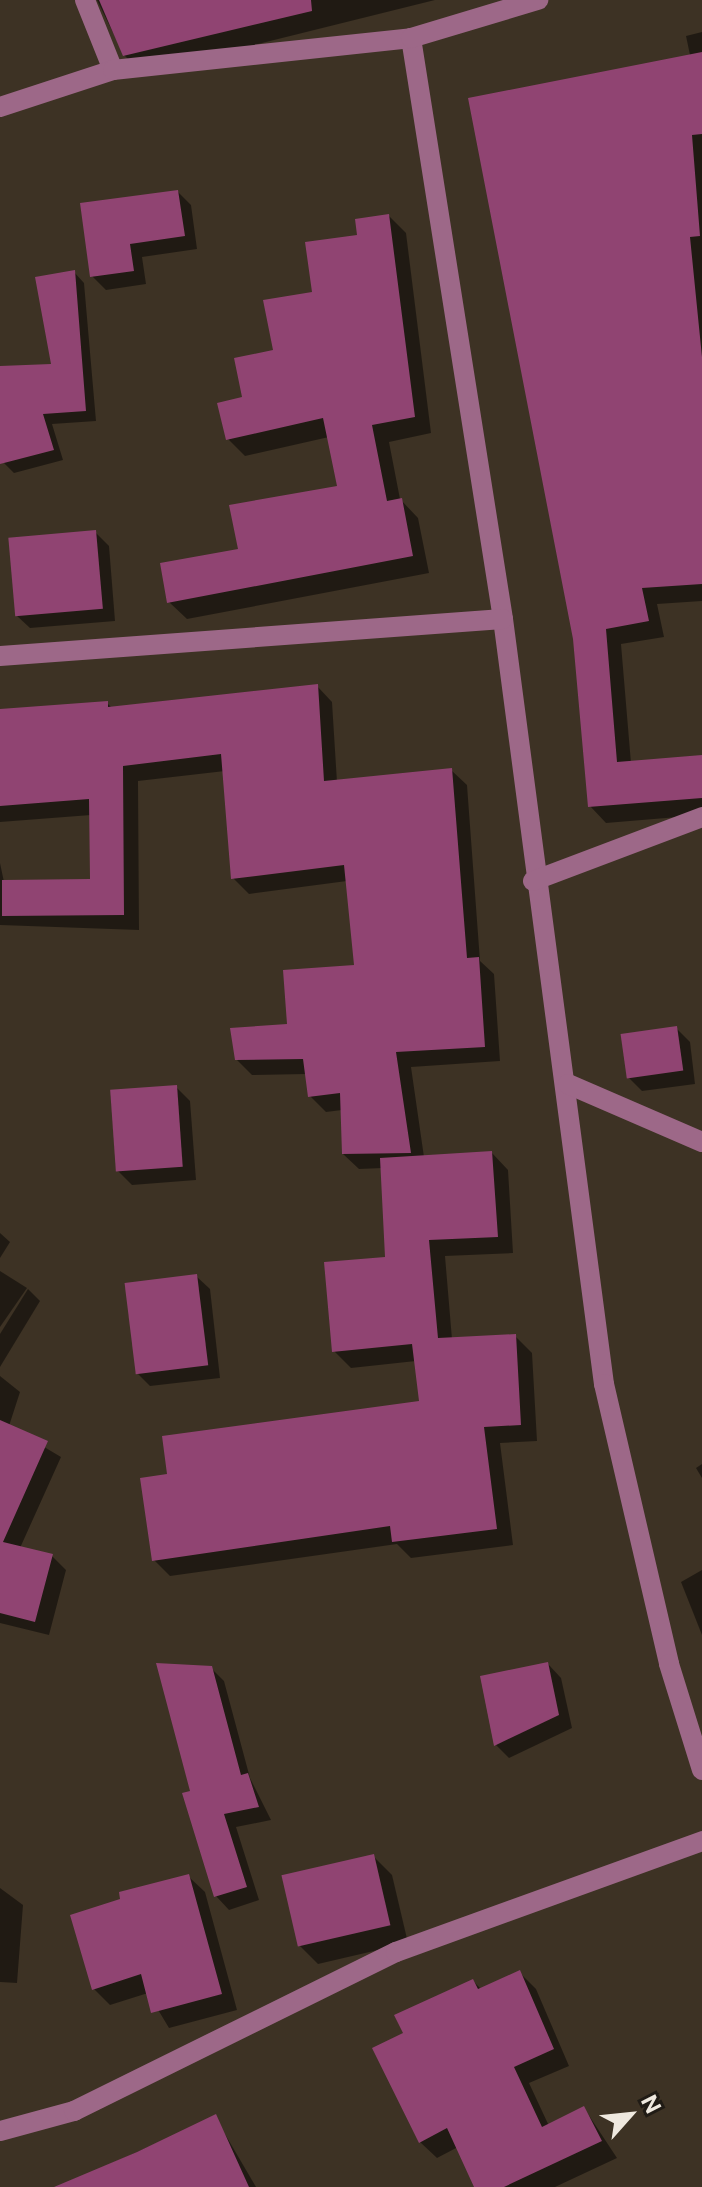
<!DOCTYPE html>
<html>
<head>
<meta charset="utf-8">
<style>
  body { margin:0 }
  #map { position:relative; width:702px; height:2187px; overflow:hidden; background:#3d3224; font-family:"Public Sans",sans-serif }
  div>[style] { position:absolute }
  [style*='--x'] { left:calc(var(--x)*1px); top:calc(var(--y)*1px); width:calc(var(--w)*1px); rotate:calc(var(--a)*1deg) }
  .shadow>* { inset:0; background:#0007 }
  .building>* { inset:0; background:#904472; transform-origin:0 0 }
  .minor>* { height:20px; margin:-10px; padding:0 10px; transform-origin:10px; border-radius:10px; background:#9d6888 }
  span { translate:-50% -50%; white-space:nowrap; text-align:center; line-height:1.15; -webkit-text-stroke:7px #201b15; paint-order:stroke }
  .north { position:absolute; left:590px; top:2075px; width:80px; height:80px; -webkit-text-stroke:6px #201b15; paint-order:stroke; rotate:63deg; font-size:22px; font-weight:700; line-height:32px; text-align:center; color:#efe9df }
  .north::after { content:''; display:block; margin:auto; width:28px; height:36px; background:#efe9df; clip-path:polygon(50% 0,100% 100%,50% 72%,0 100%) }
</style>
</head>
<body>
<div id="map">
  <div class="shadow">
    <div style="clip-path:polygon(97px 0,435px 0,142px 73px,124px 55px)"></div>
    <div style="clip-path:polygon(702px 32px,702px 601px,657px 604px,664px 637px,621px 644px,631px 763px,702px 757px,702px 815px,606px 823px,590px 806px,575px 639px,690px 55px,686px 36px)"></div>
    <div style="clip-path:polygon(178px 192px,191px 205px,197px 249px,142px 257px,146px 284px,106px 290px,92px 276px)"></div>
    <div style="clip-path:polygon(389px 216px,406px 233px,431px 433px,389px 442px,400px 499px,418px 518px,429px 573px,187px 619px,169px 602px,339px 487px,329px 437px,245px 456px,228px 439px,245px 398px,315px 293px)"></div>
    <div style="clip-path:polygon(74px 272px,84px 283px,96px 421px,52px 424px,63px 460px,14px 473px,4px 463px,0 368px,53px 366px)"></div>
    <div style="clip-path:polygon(95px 532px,109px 546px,115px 621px,30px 628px,16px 615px)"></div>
    <div style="clip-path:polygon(317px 686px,332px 702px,337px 782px,451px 770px,467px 785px,480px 961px,494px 974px,500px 1061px,411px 1067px,424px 1157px,492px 1153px,508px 1170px,513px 1253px,445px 1256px,452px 1339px,515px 1336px,532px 1353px,537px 1441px,500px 1443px,513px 1545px,411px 1558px,397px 1544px,170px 1576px,154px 1560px,170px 1476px,421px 1403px,416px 1361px,351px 1368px,334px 1351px,388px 1258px,383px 1168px,359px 1169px,343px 1154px,342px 1110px,326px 1112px,310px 1096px,307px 1074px,252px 1075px,236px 1059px,290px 1026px,356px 967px,347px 881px,249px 894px,233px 878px,225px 771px,138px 781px,139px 930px,0 925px,0 863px,4px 882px,92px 881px,91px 815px,0 822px,0 711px,107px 703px,113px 709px)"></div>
    <div style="clip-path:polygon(676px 1028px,690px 1042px,695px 1084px,642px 1091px,629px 1078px)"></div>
    <div style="clip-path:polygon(176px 1087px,190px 1101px,196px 1180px,132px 1185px,118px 1171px)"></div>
    <div style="clip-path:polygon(0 1233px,10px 1242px,0 1258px)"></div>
    <div style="clip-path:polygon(0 1271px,27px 1288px,0 1327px)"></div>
    <div style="clip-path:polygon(196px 1276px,210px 1289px,220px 1378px,150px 1386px,136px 1372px)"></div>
    <div style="clip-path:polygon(28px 1289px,40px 1301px,0 1367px,0 1334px)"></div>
    <div style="clip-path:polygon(0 1376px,20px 1392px,9px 1426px,61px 1457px,20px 1548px,52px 1556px,66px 1570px,49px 1635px,0 1623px)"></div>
    <div style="clip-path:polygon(702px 1464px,702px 1478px,696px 1468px)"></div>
    <div style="clip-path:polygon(702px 1570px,702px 1635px,681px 1582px)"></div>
    <div style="clip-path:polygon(548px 1664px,561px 1678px,572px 1728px,509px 1758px,496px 1745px)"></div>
    <div style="clip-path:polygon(211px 1668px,224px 1681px,250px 1778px,271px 1820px,236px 1827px,259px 1900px,229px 1910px,216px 1896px,193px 1792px)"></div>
    <div style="clip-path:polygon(373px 1856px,392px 1875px,408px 1943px,318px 1964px,300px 1946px)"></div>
    <div style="clip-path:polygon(188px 1876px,205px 1892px,237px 2010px,169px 2028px,148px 1993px,110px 2005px,94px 1989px)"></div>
    <div style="clip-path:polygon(0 1888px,23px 1905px,17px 1983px,0 1982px)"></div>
    <div style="clip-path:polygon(519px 1972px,536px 1989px,569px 2066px,529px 2083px,549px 2126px,584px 2108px,617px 2158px,555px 2187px,476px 2187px,458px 2147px,437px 2158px,420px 2142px,405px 2034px,473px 1981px,481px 1989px)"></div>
    <div style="clip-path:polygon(215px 2117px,256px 2187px,60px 2187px,66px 2184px)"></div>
  </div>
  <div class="building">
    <div style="clip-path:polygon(99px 0,311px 0,312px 11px,123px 56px)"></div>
    <div style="clip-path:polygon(702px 52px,702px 134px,692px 135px,700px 236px,690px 237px,702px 357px,702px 584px,642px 588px,649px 621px,606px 629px,617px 762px,702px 755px,702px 798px,588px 807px,573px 639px,468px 98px)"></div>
    <div style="clip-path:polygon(178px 190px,185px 236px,130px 244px,134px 271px,90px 277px,80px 203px)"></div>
    <div style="clip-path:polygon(389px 214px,415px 417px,372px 425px,387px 501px,402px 498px,413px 556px,167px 603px,160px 563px,238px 549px,229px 505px,337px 486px,323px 418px,226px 440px,217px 403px,242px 397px,234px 358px,273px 350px,263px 300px,312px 292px,305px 242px,357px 235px,355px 219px)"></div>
    <div style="clip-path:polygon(75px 270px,86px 411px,43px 414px,54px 450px,0 464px,0 366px,51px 364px,35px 277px)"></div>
    <div style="left:96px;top:530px;width:79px;height:88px;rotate:85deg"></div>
    <div style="clip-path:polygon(318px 684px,324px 781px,452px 768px,467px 958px,479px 957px,485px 1047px,396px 1052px,411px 1153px,342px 1154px,340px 1093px,308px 1097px,303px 1059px,235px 1060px,230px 1028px,287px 1024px,283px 970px,354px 965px,344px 865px,231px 879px,221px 754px,123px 766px,124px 915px,2px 916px,2px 880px,90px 879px,89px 799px,0 806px,0 709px,108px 701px,108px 707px)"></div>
    <div style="left:677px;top:1026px;width:45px;height:57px;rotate:82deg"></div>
    <div style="left:177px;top:1085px;width:82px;height:67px;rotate:86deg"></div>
    <div style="clip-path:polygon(492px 1151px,498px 1237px,429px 1240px,438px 1338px,516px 1334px,521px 1425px,484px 1427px,497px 1529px,392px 1542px,390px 1526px,152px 1561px,140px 1478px,167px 1474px,162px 1436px,419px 1401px,412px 1344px,332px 1352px,324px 1262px,385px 1257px,380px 1158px)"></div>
    <div style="left:197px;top:1274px;width:92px;height:73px;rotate:83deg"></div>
    <div style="clip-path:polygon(0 1420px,48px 1441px,3px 1542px,53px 1554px,35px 1622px,0 1613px)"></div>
    <div style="clip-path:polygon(548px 1662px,559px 1715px,494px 1746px,480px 1676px)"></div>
    <div style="clip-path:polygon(156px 1663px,212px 1666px,241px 1775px,248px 1773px,259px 1807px,224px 1814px,247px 1887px,214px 1897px,182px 1793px,190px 1791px)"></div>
    <div style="left:374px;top:1854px;width:73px;height:95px;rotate:77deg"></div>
    <div style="clip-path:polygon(189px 1874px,222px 1994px,151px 2013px,141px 1974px,92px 1990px,70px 1915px,120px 1899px,119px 1892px)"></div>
    <div style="clip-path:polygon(520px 1970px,554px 2049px,514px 2067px,542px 2127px,584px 2106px,602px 2141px,504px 2187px,474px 2187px,447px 2128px,419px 2143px,372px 2048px,403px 2033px,394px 2015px,473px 1979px,478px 1989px)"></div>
    <div style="clip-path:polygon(216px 2114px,249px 2187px,54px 2187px,137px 2152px)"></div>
  </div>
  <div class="minor">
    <div style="--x:85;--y:0;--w:75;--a:68.2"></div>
    <div style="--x:411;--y:38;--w:588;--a:81"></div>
    <div style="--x:503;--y:619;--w:772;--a:82.48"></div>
    <div style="--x:604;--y:1384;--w:287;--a:76.9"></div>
    <div style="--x:669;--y:1664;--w:111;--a:72.7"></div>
    <div style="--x:0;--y:107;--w:119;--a:-18.1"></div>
    <div style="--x:113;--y:70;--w:300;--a:-6.1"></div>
    <div style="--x:411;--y:38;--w:133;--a:-16.7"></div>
    <div style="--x:0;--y:656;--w:504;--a:-4.21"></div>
    <div style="--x:533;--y:881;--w:181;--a:-20.7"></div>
    <div style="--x:568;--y:1084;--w:146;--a:23.4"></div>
    <div style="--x:0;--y:2131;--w:77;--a:-15.1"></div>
    <div style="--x:74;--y:2111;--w:359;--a:-26.3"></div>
    <div style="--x:396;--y:1952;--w:326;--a:-19.9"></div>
  </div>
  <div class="north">N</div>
</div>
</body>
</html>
